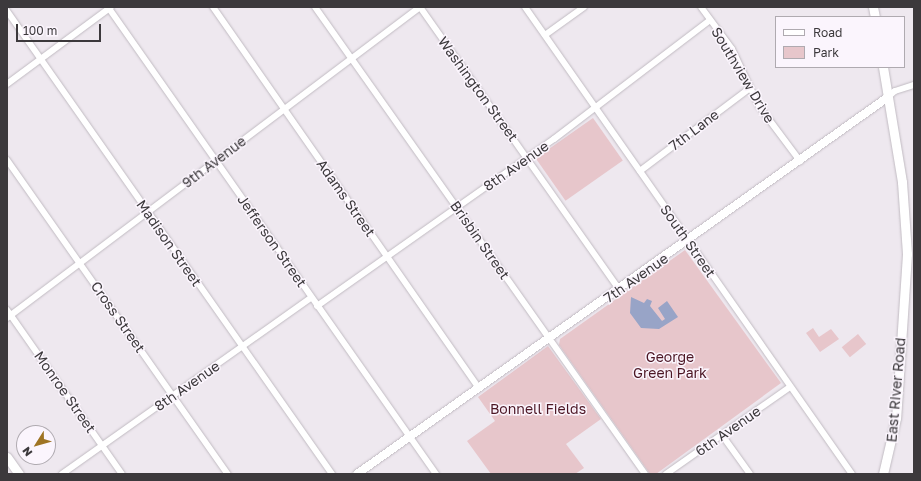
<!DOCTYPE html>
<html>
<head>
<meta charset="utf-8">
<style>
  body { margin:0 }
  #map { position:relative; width:921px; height:481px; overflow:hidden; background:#eee8ef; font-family:"Golos Text",sans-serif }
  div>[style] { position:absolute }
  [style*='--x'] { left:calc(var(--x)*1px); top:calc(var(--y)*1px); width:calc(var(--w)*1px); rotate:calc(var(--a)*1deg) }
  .green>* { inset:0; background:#e7c6cb; transform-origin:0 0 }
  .water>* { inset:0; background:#98a4c7 }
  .roads { filter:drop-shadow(0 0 1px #c1bbc2) drop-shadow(0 0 1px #c1bbc2) }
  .minor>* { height:6px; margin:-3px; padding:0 3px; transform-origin:3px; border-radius:3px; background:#fff }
  .tertiary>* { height:8px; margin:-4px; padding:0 4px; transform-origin:4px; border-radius:4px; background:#fff }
  .secondary>* { height:9px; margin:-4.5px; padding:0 4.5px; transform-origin:4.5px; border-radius:4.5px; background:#fff }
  span { translate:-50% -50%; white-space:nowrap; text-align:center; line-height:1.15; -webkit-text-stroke:3px #fbf5fd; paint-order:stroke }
  .street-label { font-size:14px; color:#3c393c }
  .park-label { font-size:14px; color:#4c1624 }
  .frame { position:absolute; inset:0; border:8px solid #3c393c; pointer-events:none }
  .legend { position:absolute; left:775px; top:16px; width:130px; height:52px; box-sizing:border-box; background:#fbf5fd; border:1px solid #afaab0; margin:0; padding:5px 7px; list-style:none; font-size:12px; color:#3c393c }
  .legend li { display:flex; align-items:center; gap:8px; height:20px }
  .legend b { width:20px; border:1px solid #afaab0 }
  .north { position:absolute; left:16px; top:425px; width:40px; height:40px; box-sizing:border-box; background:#fbf5fd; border:1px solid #afaab0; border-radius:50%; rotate:233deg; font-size:11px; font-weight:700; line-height:16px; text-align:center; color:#3c393c }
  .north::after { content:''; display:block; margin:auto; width:14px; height:18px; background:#9f7424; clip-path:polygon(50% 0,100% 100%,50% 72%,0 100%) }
  .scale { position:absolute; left:16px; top:24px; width:85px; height:18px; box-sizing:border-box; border:2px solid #3c393c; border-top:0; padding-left:5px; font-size:12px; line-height:14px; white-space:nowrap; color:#3c393c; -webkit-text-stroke:3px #fbf5fd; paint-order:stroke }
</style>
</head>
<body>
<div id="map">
  <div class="green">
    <div style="left:593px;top:118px;width:52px;height:70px;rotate:55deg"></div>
    <div style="clip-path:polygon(685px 250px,781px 383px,656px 474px,650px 474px,559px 345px,560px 339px)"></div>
    <div style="clip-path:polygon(813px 328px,819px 337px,831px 329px,839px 339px,820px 352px,806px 333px)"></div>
    <div style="left:858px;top:334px;width:13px;height:21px;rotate:51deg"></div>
    <div style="clip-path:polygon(548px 346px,601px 419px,566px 444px,584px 468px,575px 474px,491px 474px,467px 441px,495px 421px,478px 397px)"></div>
  </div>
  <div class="water">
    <div style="clip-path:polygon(631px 297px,644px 303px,647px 299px,652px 301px,650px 306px,662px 321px,665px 319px,658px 308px,667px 301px,678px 317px,659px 329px,641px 328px,630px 313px)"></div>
  </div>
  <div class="roads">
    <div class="minor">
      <div style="--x:108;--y:7;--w:571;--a:54.92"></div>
      <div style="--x:213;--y:7;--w:465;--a:55.1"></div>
      <div style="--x:315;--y:7;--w:572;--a:54.75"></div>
      <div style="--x:420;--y:7;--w:345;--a:54.8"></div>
      <div style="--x:525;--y:7;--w:570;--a:55"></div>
      <div style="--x:701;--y:7;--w:52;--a:53.6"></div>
      <div style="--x:732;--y:49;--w:63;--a:64.7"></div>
      <div style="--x:759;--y:106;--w:69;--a:53.3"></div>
      <div style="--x:7;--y:11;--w:566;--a:54.93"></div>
      <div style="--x:545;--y:35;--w:48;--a:-35.7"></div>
      <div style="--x:7;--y:84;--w:129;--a:-36.5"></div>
      <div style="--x:888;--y:97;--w:9;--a:-41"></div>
      <div style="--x:895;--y:91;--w:20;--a:-18"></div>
      <div style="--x:7;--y:160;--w:384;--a:54.9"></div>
      <div style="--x:640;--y:171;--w:136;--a:-37"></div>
      <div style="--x:317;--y:306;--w:290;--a:-35.2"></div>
      <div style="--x:554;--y:139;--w:196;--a:-37.3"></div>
      <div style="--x:7;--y:310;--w:200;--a:55"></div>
      <div style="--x:7;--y:318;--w:517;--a:-36.98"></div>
      <div style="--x:722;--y:435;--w:48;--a:54.3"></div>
      <div style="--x:62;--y:474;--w:305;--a:-35.3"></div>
      <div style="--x:666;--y:474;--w:151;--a:-35.1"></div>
    </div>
    <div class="tertiary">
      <div style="--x:357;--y:474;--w:651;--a:-35.37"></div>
    </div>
    <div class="secondary">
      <div style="--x:873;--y:7;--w:10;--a:79"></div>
      <div style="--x:883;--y:67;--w:117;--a:80.6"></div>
      <div style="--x:902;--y:182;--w:72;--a:86"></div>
      <div style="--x:907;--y:254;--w:164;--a:93.8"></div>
      <div style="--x:896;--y:418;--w:57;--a:103.1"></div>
      <div style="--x:7;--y:457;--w:21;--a:55"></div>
    </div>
  </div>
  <div class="street-label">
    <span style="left:743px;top:75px;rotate:59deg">Southview Drive</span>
    <span style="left:478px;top:89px;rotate:54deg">Washington Street</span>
    <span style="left:694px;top:130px;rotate:-37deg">7th Lane</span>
    <span style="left:214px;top:162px;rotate:-37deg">9th Avenue</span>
    <span style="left:516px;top:166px;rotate:-35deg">8th Avenue</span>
    <span style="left:346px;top:198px;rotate:55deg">Adams Street</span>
    <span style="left:480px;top:240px;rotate:55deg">Brisbin Street</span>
    <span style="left:272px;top:241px;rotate:55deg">Jefferson Street</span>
    <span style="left:688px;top:241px;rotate:55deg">South Street</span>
    <span style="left:169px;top:243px;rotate:55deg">Madison Street</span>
    <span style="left:636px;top:278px;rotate:-35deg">7th Avenue</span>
    <span style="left:118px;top:317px;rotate:55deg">Cross Street</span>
    <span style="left:187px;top:386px;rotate:-35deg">8th Avenue</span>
    <span style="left:896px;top:390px;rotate:-85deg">East River Road</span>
    <span style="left:65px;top:392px;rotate:55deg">Monroe Street</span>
    <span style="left:728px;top:431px;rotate:-35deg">6th Avenue</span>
  </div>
  <div class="park-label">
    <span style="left:670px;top:365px">George<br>Green Park</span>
    <span style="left:538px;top:409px">Bonnell Fields</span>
  </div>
  <div class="frame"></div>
  <ul class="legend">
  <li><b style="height:5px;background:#fff"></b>Road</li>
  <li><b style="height:11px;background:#e7c6cb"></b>Park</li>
  </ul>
  <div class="north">N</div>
  <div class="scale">100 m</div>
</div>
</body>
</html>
